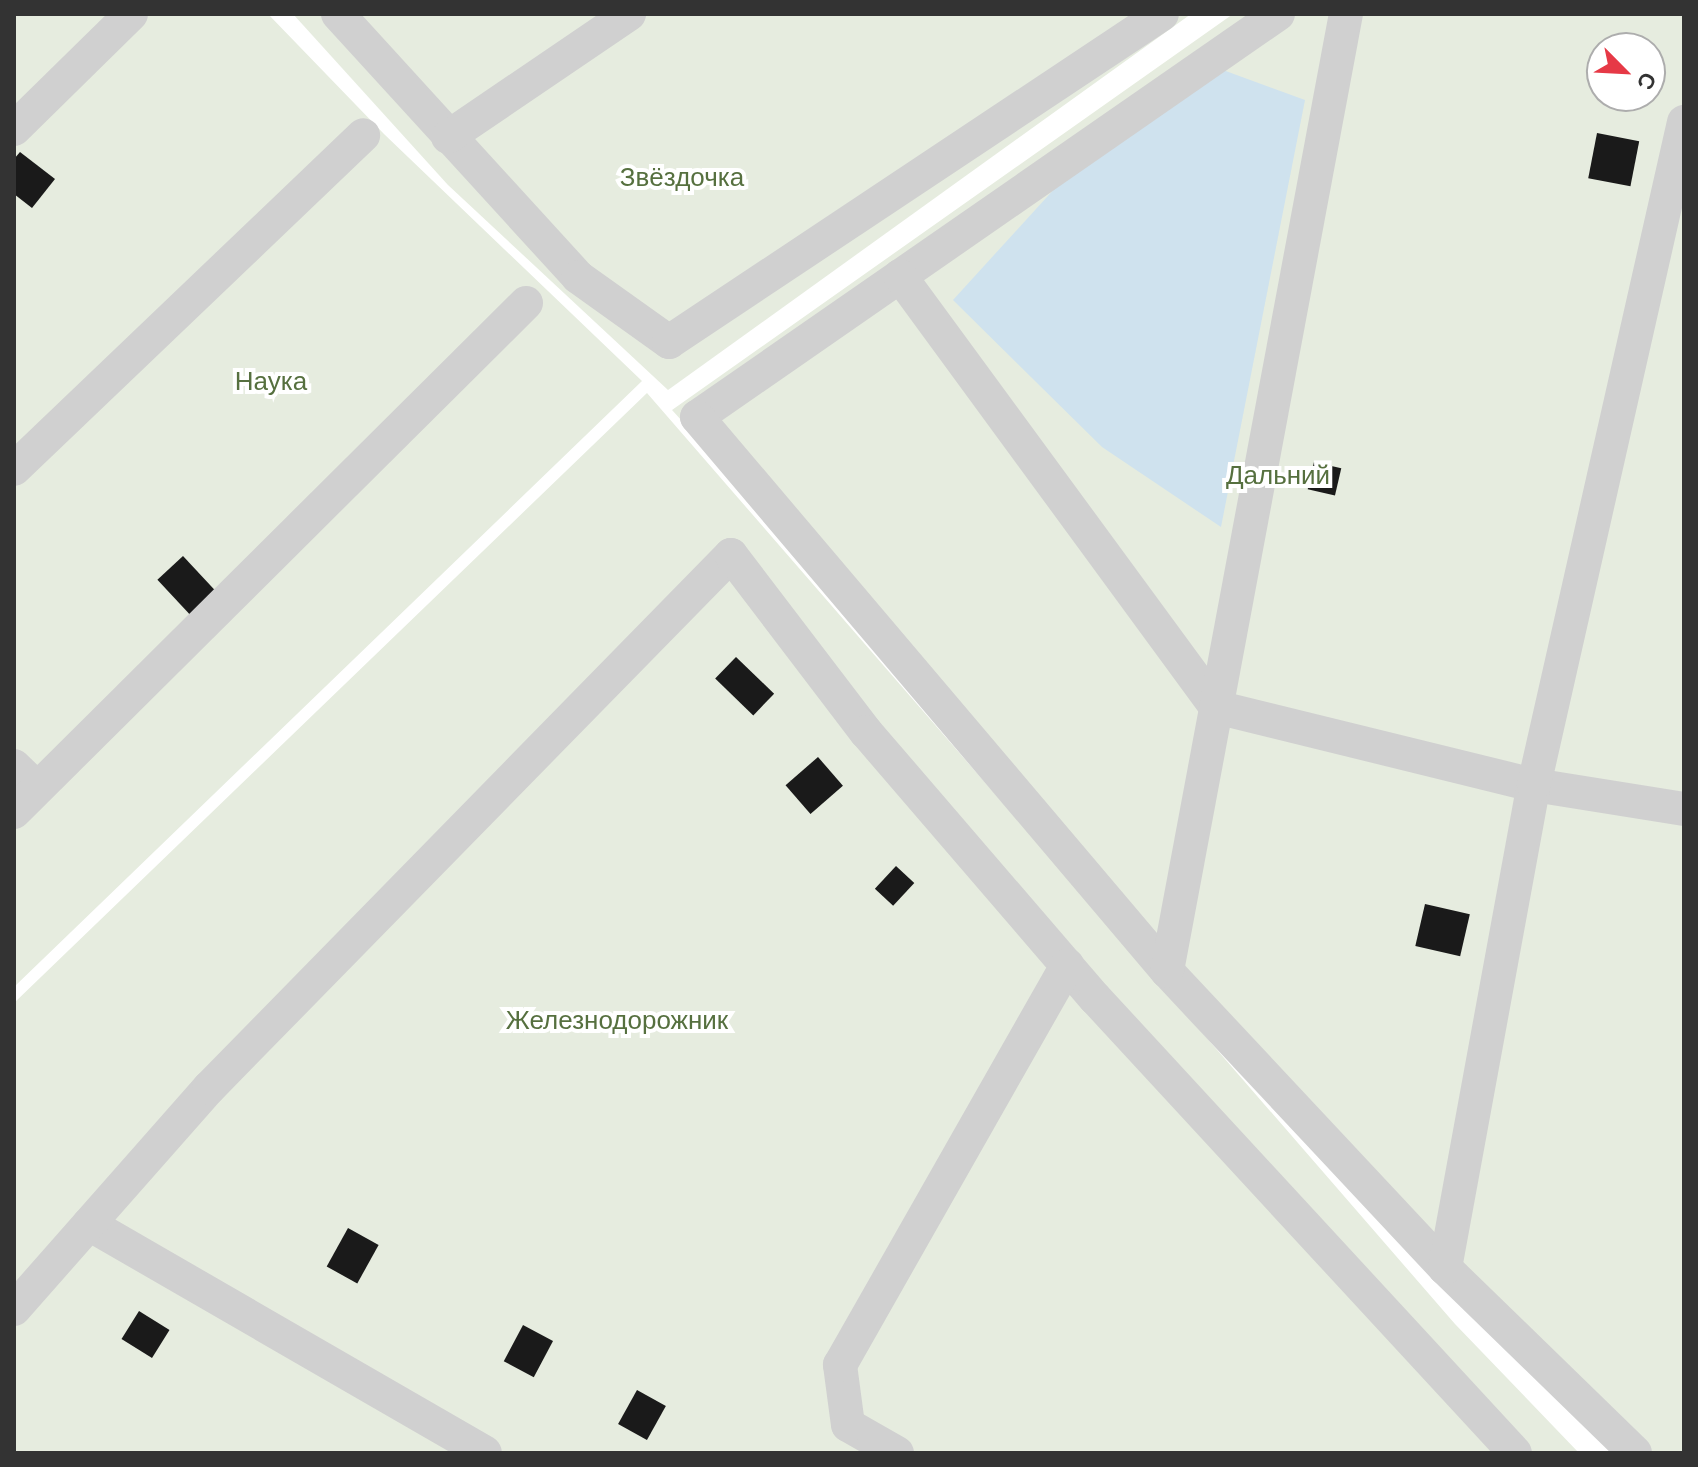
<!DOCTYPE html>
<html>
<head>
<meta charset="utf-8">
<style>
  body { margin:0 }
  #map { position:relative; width:1698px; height:1467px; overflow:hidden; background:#fff; font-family:"DM Sans",sans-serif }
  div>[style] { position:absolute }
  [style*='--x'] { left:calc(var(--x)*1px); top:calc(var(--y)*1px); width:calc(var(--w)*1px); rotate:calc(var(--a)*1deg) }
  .green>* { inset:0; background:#e6ecdf }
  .water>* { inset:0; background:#cfe2ee }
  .building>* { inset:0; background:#1a1a1a; transform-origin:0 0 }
  .minor>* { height:34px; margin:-17px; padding:0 17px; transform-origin:17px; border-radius:17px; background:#d0d0d0 }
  span { translate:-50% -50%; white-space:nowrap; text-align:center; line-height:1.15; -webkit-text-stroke:8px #fff; paint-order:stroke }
  .park-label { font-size:26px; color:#56703f }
  .frame { position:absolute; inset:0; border:16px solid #333; pointer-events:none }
  .north { position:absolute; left:1586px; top:32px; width:80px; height:80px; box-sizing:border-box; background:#fff; border:2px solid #adadad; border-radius:50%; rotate:114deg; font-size:22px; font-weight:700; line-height:32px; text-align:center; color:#333 }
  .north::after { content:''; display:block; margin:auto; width:28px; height:36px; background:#e63946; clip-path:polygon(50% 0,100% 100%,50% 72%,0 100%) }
</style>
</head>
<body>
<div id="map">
  <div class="green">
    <div style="clip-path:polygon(14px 14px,268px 14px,384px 134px,642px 381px,14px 987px)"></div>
    <div style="clip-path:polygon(293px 14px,1191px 14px,668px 390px,448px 185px)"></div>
    <div style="clip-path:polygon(evenodd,1233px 14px,1684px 14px,1684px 1453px,1619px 1453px,672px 410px,1233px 14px,1602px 48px,1650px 48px,1650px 96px,1602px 96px,1602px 48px)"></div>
    <div style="clip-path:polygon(647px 393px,1455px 1324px,1579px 1453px,14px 1453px,14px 1003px)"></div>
  </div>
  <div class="water">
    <div style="clip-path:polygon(1223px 70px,1305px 100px,1221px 527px,1102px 447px,953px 300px,1097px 142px)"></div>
  </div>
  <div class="building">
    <div style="left:1597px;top:133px;width:43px;height:46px;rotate:11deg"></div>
    <div style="clip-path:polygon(20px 152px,55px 179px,32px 208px,14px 194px,14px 159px)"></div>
    <div style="left:1314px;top:462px;width:28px;height:28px;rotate:13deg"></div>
    <div style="left:183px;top:556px;width:54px;height:35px;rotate:47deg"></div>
    <div style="left:736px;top:657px;width:53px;height:30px;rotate:44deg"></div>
    <div style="left:818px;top:757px;width:38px;height:43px;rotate:49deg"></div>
    <div style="left:896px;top:866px;width:25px;height:31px;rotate:43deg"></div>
    <div style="left:1425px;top:904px;width:46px;height:43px;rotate:13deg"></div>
    <div style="left:348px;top:1228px;width:35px;height:44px;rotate:29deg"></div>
    <div style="left:139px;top:1311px;width:36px;height:33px;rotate:32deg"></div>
    <div style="left:523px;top:1325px;width:34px;height:41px;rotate:28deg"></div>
    <div style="left:637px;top:1390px;width:33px;height:39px;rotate:29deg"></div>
  </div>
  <div class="minor">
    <div style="--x:338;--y:14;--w:356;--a:47.6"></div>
    <div style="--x:578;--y:277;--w:112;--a:35.5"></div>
    <div style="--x:669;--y:342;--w:592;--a:-33.64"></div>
    <div style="--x:1278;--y:14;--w:707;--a:145.25"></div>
    <div style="--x:697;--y:417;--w:727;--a:49.69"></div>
    <div style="--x:1167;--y:971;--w:407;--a:46.9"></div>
    <div style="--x:1445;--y:1268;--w:265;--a:44.2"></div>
    <div style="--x:14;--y:129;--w:164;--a:-44.5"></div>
    <div style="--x:448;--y:137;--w:219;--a:-34.2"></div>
    <div style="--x:900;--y:276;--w:534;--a:53.75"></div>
    <div style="--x:1216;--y:707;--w:327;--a:13.8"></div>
    <div style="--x:1534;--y:785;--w:152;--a:9.1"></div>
    <div style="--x:14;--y:469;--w:483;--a:-43.7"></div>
    <div style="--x:14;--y:766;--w:32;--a:44"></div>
    <div style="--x:14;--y:812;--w:722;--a:-44.83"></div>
    <div style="--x:1167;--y:971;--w:974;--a:-79.41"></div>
    <div style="--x:89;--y:1224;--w:457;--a:30"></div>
    <div style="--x:1445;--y:1268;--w:491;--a:-79.6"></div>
    <div style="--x:1534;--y:785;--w:680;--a:-77.25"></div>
    <div style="--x:14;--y:1309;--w:295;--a:-48.6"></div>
    <div style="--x:209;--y:1088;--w:746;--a:-45.6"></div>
    <div style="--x:731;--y:555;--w:223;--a:52.7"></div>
    <div style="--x:866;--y:732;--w:351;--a:49.3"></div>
    <div style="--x:1095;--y:998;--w:619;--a:47.29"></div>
    <div style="--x:897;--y:1453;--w:56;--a:-150.3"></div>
    <div style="--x:848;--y:1425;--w:61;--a:-97.6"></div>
    <div style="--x:840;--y:1365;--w:460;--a:-60.4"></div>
  </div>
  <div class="park-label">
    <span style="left:682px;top:178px">Звёздочка</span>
    <span style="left:271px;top:382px">Наука</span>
    <span style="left:1278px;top:476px">Дальний</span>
    <span style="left:617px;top:1021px">Железнодорожник</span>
  </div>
  <div class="frame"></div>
  <div class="north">С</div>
</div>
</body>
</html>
